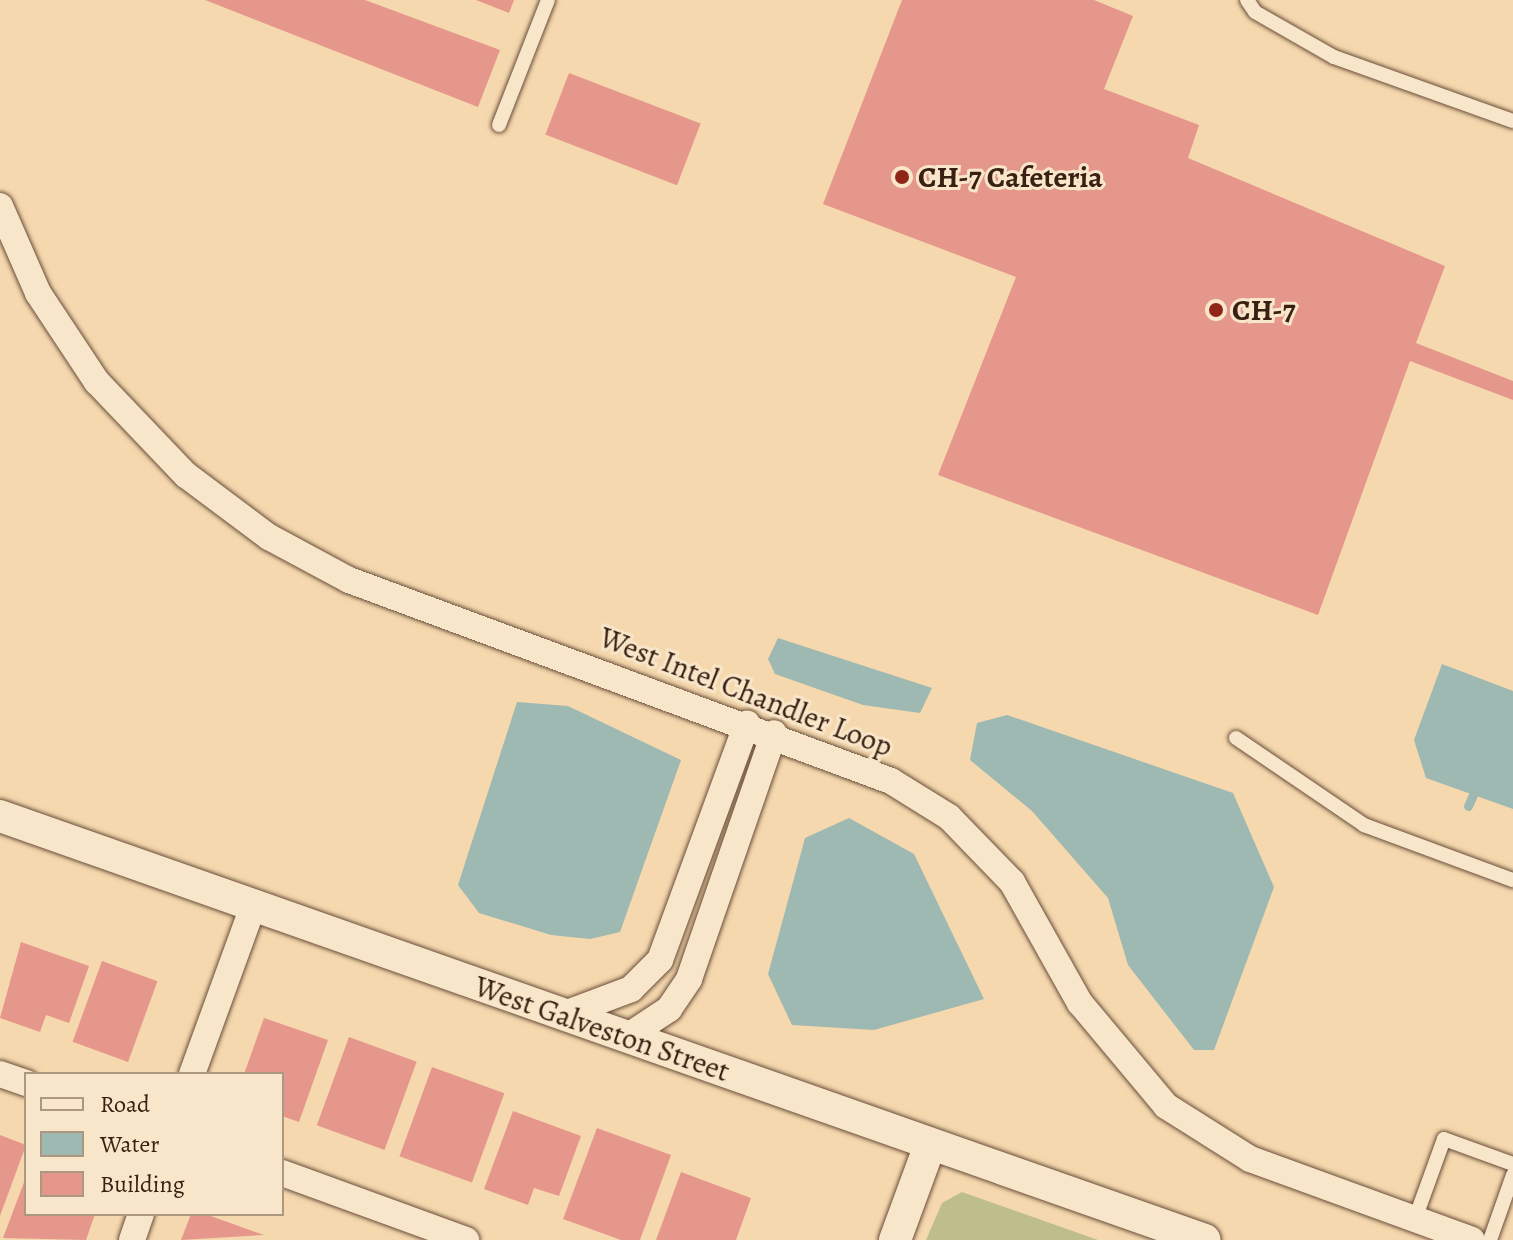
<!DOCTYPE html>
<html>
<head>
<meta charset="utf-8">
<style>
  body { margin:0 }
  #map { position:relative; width:1513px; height:1240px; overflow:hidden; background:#f5d8ae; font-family:Alegreya,serif }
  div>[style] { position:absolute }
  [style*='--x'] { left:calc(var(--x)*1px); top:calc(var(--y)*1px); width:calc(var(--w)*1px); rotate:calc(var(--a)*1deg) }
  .green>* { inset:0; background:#bdbe89 }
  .water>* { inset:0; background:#9eb8b2 }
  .stream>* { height:9px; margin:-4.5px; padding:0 4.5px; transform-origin:4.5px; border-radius:4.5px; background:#9eb8b2 }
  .building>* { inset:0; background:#e6978b; transform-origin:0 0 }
  .roads { filter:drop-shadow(0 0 2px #694e39) drop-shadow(0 0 2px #694e39) }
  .service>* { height:14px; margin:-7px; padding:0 7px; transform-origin:7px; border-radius:7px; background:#f8e6ca }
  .minor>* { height:26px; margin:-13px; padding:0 13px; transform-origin:13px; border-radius:13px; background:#f8e6ca }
  .tertiary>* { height:32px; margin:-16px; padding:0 16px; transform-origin:16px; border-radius:16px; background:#f8e6ca }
  .dots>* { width:22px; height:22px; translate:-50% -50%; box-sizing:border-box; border:4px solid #f8e6ca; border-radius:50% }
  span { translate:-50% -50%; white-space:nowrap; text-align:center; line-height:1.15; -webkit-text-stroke:6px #f8e6ca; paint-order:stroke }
  .poi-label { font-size:30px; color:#3a2012; font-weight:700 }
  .left { translate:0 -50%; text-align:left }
  .street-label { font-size:30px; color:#3a2012 }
  .legend { position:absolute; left:24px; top:1072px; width:260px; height:144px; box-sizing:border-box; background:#f8e6ca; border:2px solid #ac9780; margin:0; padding:10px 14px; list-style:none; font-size:24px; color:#3a2012 }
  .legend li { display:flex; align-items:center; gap:16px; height:40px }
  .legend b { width:40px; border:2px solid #ac9780 }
</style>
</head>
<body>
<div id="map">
  <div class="green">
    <div style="clip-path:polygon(962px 1192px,1098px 1240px,926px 1240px,942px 1203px)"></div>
  </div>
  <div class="water">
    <div style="clip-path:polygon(778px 638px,932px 688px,920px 713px,863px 705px,775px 674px,768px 659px)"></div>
    <div style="clip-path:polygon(1442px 664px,1513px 691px,1513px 809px,1426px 778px,1414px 740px)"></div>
    <div style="clip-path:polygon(517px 702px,568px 706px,681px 760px,620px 932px,590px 939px,551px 935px,479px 913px,458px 885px)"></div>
    <div style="clip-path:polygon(1007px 715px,1233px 793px,1274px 887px,1214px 1050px,1194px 1050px,1128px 965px,1108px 898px,1032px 811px,970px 760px,977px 723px)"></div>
    <div style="clip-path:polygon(849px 818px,914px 854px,984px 999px,874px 1030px,792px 1025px,768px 974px,805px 838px)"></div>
  </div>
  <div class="stream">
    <div style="--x:1468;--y:806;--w:24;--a:-66"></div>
  </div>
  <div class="building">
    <div style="clip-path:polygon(205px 0,365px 0,500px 50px,478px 107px)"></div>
    <div style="clip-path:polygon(476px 0,514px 0,509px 13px)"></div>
    <div style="clip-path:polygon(902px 0,1094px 0,1133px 16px,1104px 89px,1199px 125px,1188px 158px,1445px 266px,1416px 343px,1513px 381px,1513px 400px,1410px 361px,1318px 615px,938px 475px,1016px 277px,823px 204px)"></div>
    <div style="left:569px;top:73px;width:141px;height:66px;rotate:21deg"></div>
    <div style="clip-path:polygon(21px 942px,89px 966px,69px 1023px,46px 1015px,40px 1032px,0 1018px)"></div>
    <div style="left:102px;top:961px;width:59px;height:86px;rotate:20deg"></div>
    <div style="clip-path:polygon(264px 1018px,328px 1040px,299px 1122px,282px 1116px,282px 1074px,244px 1074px)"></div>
    <div style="left:349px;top:1037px;width:72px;height:94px;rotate:20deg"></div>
    <div style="left:432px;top:1067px;width:77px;height:95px;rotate:20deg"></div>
    <div style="clip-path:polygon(513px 1111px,581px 1136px,559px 1196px,534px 1188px,528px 1205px,484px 1189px)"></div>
    <div style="clip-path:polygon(597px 1128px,671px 1155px,640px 1240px,621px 1240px,563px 1219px)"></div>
    <div style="clip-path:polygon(0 1135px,26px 1145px,0 1216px)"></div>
    <div style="clip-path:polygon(681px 1172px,751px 1198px,736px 1240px,656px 1240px)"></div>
    <div style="clip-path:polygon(26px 1177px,26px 1214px,95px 1214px,86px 1240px,3px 1238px)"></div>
    <div style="clip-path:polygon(191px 1214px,205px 1214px,264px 1235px,181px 1240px)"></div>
  </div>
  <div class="roads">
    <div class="service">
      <div style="--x:1247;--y:0;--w:14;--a:56"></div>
      <div style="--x:1255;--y:12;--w:91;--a:29.7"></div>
      <div style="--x:1334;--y:57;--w:190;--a:19.7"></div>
      <div style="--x:499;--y:125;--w:134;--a:-68.6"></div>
      <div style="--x:1236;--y:738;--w:155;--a:34.2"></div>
      <div style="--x:1364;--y:825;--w:159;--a:20.3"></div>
      <div style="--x:1415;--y:1219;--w:85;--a:-70.1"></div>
      <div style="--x:1444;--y:1139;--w:73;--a:19.9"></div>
      <div style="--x:1490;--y:1240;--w:69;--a:-70.5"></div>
    </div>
    <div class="minor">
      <div style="--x:0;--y:206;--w:95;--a:66.4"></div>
      <div style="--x:38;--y:293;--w:107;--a:56.5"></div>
      <div style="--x:97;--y:382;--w:129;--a:46.3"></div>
      <div style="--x:186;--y:475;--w:104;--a:36.8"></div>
      <div style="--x:269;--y:537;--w:91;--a:28.3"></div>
      <div style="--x:349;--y:580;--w:578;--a:20.35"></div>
      <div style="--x:891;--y:781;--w:68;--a:31.8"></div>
      <div style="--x:949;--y:817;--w:91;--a:45.9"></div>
      <div style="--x:1012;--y:882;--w:139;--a:60.7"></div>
      <div style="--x:1080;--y:1003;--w:134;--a:50.1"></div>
      <div style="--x:1166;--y:1106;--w:99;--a:32.2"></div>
      <div style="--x:1250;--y:1159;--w:236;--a:20"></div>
      <div style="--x:562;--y:1015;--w:74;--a:-20.6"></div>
      <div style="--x:631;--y:989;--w:41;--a:-45"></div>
      <div style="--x:660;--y:960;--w:252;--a:-69.8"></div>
      <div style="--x:625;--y:1038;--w:53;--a:-33.4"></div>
      <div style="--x:669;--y:1009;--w:36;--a:-56"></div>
      <div style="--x:689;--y:979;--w:260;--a:-70.9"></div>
      <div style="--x:0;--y:1074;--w:28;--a:19"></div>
      <div style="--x:192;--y:1074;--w:179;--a:-70"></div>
      <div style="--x:282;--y:1173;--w:196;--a:20"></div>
      <div style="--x:132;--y:1240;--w:28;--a:-71"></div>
    </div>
    <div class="tertiary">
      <div style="--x:0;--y:816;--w:1277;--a:19.39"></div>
      <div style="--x:895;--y:1240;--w:101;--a:-69.8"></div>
    </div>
  </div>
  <div class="dots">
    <div style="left:902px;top:177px;background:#8f2418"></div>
    <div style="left:1216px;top:310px;background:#8f2418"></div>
  </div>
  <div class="poi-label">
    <span class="left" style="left:918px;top:177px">CH-7 Cafeteria</span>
    <span class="left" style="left:1232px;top:310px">CH-7</span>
  </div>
  <div class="street-label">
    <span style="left:746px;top:692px;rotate:21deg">West Intel Chandler Loop</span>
    <span style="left:602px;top:1029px;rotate:19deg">West Galveston Street</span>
  </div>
  <ul class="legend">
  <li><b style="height:10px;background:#f8e6ca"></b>Road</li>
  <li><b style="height:22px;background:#9eb8b2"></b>Water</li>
  <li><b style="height:22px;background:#e6978b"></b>Building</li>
  </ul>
</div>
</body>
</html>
